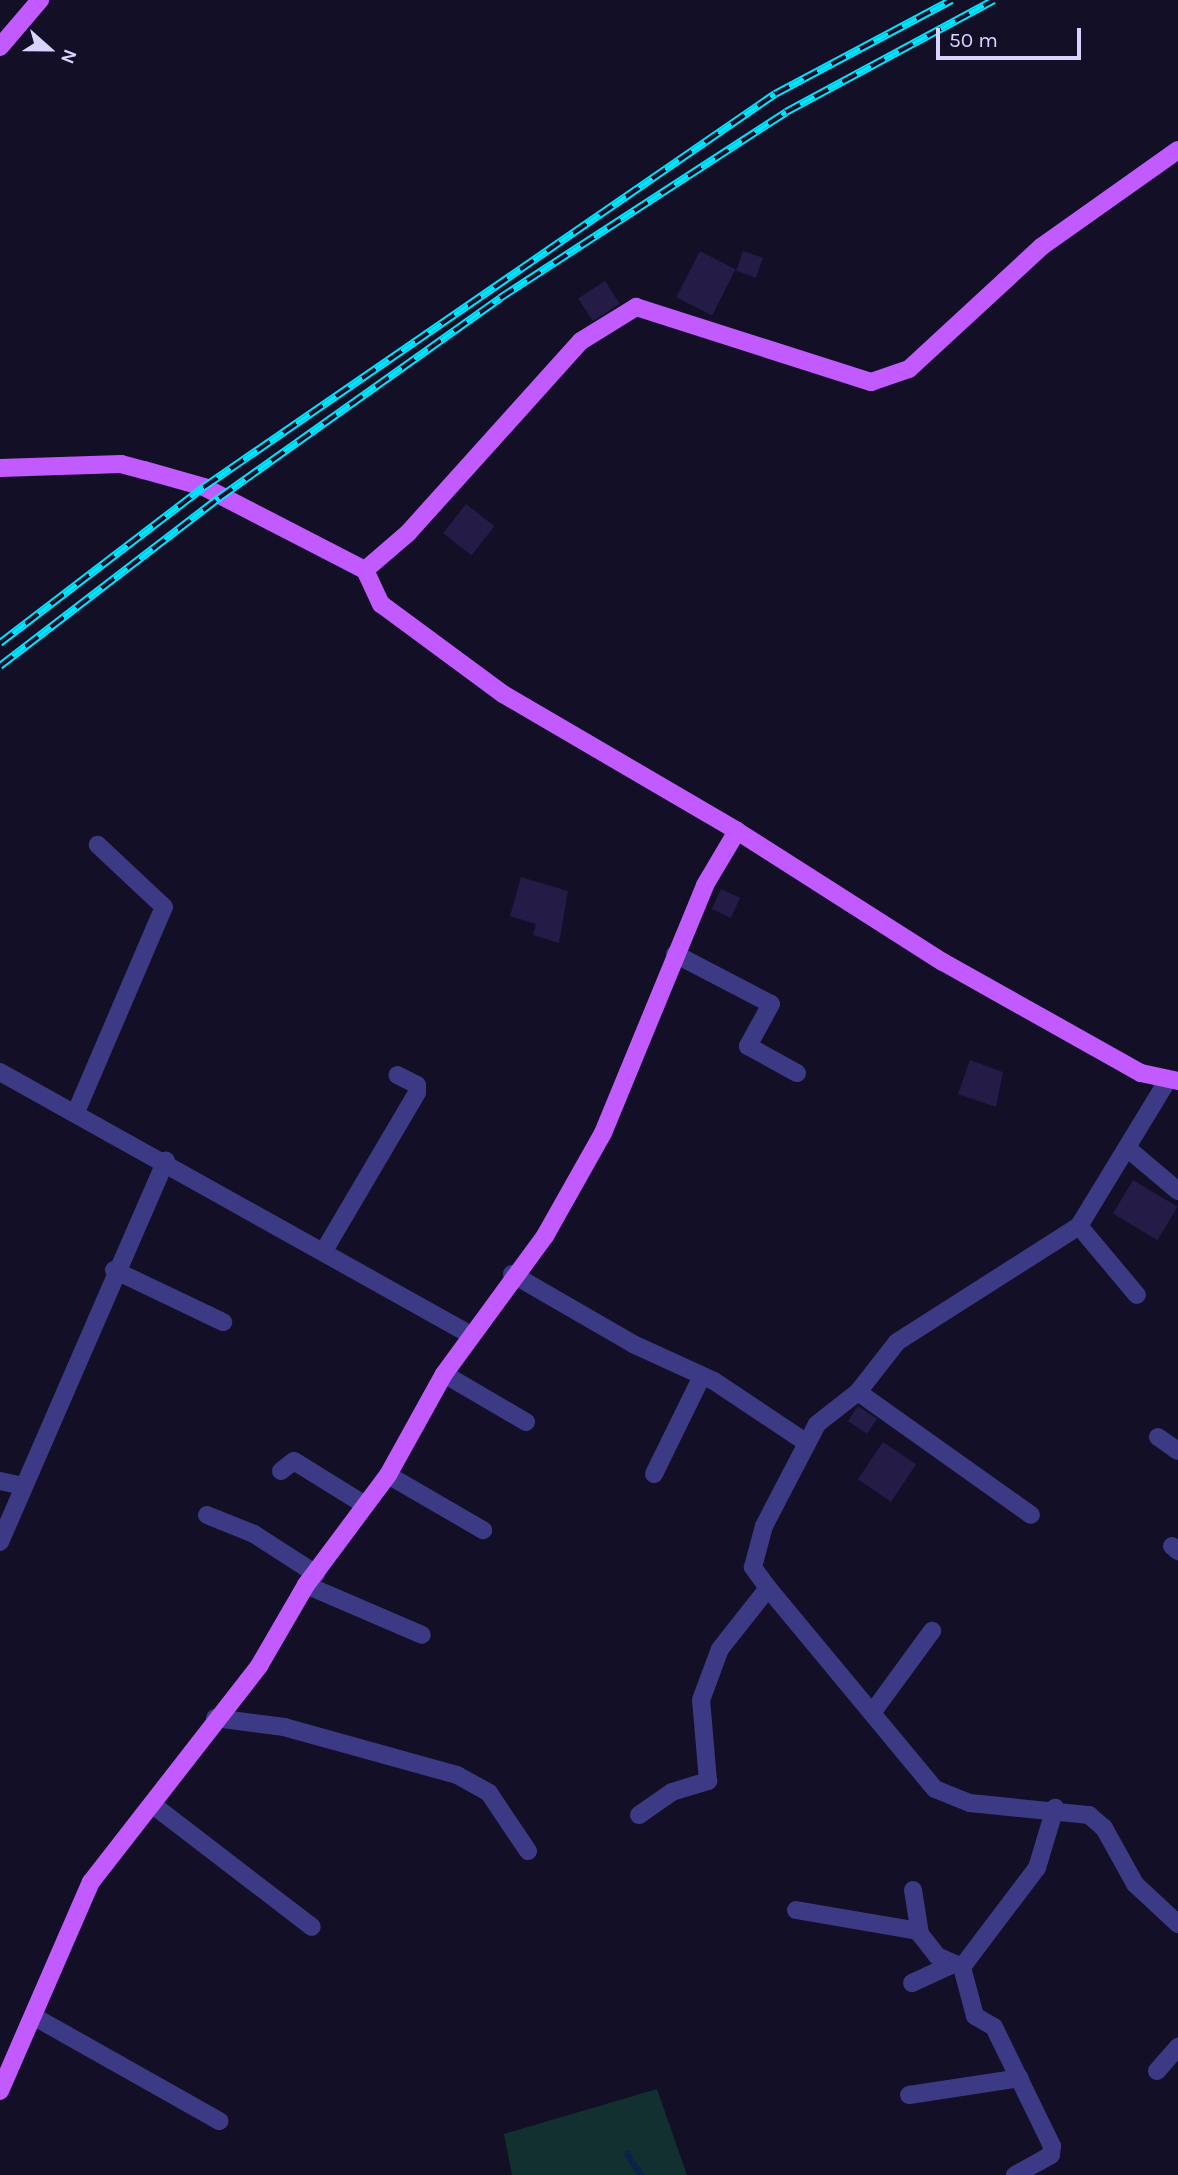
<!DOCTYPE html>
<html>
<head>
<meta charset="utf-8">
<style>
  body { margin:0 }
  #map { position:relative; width:1178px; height:2175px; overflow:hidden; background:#130f26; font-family:Karla,sans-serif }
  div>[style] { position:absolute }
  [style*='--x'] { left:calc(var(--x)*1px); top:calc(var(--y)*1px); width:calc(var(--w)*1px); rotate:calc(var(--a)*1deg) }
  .green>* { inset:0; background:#12302f }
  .stream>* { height:6px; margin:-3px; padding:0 3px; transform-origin:3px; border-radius:3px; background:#0c2248 }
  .building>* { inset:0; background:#241b47; transform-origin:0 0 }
  .minor>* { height:18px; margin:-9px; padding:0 9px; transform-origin:9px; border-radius:9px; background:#3d3a85 }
  .major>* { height:18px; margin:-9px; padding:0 9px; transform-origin:9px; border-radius:9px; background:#c25bff }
  .rail>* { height:8px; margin-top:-4px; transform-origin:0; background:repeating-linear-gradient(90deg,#130f26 0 16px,#00e5ff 0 32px); box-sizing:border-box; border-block:2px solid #00e5ff }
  span { translate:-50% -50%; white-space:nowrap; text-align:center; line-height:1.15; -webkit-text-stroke:5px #130f26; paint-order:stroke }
  .north { position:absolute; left:14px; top:14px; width:70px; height:70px; -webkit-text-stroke:5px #130f26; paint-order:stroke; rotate:111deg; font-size:19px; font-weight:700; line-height:28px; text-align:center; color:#d9d4ff }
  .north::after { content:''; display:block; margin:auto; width:24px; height:32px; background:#d9d4ff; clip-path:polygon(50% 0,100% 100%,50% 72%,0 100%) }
  .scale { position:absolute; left:936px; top:28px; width:145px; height:32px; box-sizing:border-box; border:4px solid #d9d4ff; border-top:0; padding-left:9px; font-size:21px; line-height:24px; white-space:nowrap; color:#d9d4ff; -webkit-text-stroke:5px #130f26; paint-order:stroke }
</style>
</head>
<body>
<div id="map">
  <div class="green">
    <div style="clip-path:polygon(657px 2089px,687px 2175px,512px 2175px,504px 2134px)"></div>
  </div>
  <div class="stream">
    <div style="--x:627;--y:2154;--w:25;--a:56"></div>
  </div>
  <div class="building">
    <div style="left:700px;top:251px;width:40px;height:52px;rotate:27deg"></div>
    <div style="left:743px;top:251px;width:21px;height:21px;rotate:19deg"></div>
    <div style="left:605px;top:281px;width:27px;height:32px;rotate:57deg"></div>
    <div style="left:466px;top:504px;width:36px;height:37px;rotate:38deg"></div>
    <div style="clip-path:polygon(521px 877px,568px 891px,559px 943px,533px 935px,536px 924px,510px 916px)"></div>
    <div style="left:721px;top:889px;width:21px;height:22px;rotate:25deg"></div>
    <div style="clip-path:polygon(970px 1060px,1003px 1072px,996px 1107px,958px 1094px)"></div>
    <div style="left:1133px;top:1180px;width:52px;height:39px;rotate:31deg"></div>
    <div style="left:858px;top:1406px;width:23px;height:18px;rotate:34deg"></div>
    <div style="left:883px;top:1442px;width:40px;height:45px;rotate:34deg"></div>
  </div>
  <div class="minor">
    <div style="--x:675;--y:954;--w:108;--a:27.5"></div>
    <div style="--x:771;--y:1004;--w:48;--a:118.7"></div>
    <div style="--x:748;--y:1046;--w:56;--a:28.9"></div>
    <div style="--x:0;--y:1072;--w:539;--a:29.18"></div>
    <div style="--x:76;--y:1112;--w:223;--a:-66.8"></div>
    <div style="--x:164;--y:907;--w:91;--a:-136.8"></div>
    <div style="--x:1127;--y:1148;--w:67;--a:40.1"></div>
    <div style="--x:1079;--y:1226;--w:90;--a:50"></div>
    <div style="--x:325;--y:1249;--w:181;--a:-59.5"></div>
    <div style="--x:417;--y:1093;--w:8;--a:-90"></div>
    <div style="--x:417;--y:1085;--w:22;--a:-153"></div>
    <div style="--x:114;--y:1270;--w:121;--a:25.5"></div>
    <div style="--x:512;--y:1274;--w:140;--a:30"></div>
    <div style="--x:633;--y:1344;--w:89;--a:24.6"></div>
    <div style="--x:714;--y:1381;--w:112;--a:33.7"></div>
    <div style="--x:444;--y:1374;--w:95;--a:30.3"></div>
    <div style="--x:858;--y:1392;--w:212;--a:35.4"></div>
    <div style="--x:1158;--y:1437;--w:24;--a:35"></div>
    <div style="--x:281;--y:1471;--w:16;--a:-38"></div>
    <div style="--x:294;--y:1461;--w:84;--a:31.8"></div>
    <div style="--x:654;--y:1474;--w:109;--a:-63.9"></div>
    <div style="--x:388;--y:1475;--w:110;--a:30.1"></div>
    <div style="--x:0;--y:1481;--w:24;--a:12"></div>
    <div style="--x:207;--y:1515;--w:51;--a:22"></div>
    <div style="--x:254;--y:1534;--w:74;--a:32.8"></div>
    <div style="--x:0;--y:1542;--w:416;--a:-66.5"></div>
    <div style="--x:1172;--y:1546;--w:8;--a:40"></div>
    <div style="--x:306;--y:1585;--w:126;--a:23.3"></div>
    <div style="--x:768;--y:1588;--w:261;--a:50.3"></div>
    <div style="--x:935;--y:1789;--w:38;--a:22"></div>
    <div style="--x:970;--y:1803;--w:120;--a:5.8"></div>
    <div style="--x:1089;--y:1815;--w:20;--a:41"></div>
    <div style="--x:1104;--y:1828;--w:64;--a:61"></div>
    <div style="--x:1135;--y:1884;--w:59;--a:42.9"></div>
    <div style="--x:872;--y:1713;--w:102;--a:-53.8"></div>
    <div style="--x:215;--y:1718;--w:70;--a:7.4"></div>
    <div style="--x:284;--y:1727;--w:180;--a:15.5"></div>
    <div style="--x:457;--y:1775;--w:37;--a:29"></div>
    <div style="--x:489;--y:1793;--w:70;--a:56.1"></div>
    <div style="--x:153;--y:1805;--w:200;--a:37.5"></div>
    <div style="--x:639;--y:1815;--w:40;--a:-34.9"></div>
    <div style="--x:672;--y:1792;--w:38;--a:-17"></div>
    <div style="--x:708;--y:1781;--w:81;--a:-94.9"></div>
    <div style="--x:701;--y:1700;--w:54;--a:-69.6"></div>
    <div style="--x:720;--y:1649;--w:78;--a:-51.8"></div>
    <div style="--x:768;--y:1588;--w:26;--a:-126"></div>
    <div style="--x:753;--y:1567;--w:42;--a:-75"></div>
    <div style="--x:764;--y:1526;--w:115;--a:-62.5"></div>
    <div style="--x:817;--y:1424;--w:52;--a:-38"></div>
    <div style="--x:858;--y:1392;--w:63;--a:-52"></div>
    <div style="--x:897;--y:1342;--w:216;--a:-32.5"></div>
    <div style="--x:1079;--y:1226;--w:167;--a:-58.7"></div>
    <div style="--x:913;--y:1890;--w:45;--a:81"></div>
    <div style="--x:920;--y:1934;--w:28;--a:52"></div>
    <div style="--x:937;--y:1956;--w:27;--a:24"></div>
    <div style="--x:796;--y:1910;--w:125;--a:9.7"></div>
    <div style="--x:912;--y:1983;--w:43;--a:-24.8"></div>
    <div style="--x:33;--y:2016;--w:214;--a:29.4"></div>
    <div style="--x:1157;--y:2071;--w:32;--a:-49"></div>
    <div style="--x:909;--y:2095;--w:112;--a:-8.7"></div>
    <div style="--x:1015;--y:2175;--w:41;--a:-29.1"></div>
    <div style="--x:1051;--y:2155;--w:9;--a:-84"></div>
    <div style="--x:1052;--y:2146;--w:132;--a:-116"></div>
    <div style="--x:994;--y:2027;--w:22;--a:-150"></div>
    <div style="--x:975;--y:2016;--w:51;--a:-104.9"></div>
    <div style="--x:962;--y:1967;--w:124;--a:-52.9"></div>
    <div style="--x:1037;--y:1868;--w:63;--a:-73.3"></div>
  </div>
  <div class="major">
    <div style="--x:0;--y:47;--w:62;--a:-49.6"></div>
    <div style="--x:0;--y:468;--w:121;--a:-1.9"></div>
    <div style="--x:121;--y:464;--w:24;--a:15"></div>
    <div style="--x:144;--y:470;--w:62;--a:15.8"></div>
    <div style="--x:204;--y:487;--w:181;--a:27.3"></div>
    <div style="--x:365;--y:570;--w:57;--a:-40.7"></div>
    <div style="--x:408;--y:533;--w:258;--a:-48"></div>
    <div style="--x:581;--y:341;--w:65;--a:-31.7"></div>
    <div style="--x:636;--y:307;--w:247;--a:17.7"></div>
    <div style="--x:871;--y:382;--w:40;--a:-18.9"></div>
    <div style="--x:909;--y:369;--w:180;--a:-42.7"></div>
    <div style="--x:1041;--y:247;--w:168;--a:-35.3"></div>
    <div style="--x:365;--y:570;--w:38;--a:65"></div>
    <div style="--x:381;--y:604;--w:152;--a:36.4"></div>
    <div style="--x:503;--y:694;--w:271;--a:30.3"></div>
    <div style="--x:737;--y:831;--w:244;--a:32.5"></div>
    <div style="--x:943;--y:962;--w:227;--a:29.3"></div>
    <div style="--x:1141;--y:1073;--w:38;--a:12"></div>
    <div style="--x:0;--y:2091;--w:228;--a:-66.5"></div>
    <div style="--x:91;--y:1882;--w:274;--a:-52.1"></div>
    <div style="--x:259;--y:1666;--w:94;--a:-59.9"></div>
    <div style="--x:306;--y:1585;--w:137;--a:-53.3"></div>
    <div style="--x:388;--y:1475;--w:115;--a:-61"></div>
    <div style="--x:444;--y:1374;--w:171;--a:-53.8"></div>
    <div style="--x:545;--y:1236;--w:118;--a:-60.6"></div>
    <div style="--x:603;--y:1133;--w:268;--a:-67.6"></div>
    <div style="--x:705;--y:885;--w:63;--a:-59.3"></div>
  </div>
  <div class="rail">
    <div style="--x:0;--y:643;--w:257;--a:-37.4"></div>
    <div style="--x:204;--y:487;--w:693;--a:-34.54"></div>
    <div style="--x:775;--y:94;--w:200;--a:-28"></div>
    <div style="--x:0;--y:666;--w:276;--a:-37.5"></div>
    <div style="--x:219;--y:498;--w:345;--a:-35.4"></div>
    <div style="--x:500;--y:298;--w:341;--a:-33"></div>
    <div style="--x:786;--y:112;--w:236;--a:-28.3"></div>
  </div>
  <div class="north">N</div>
  <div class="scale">50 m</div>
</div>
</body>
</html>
